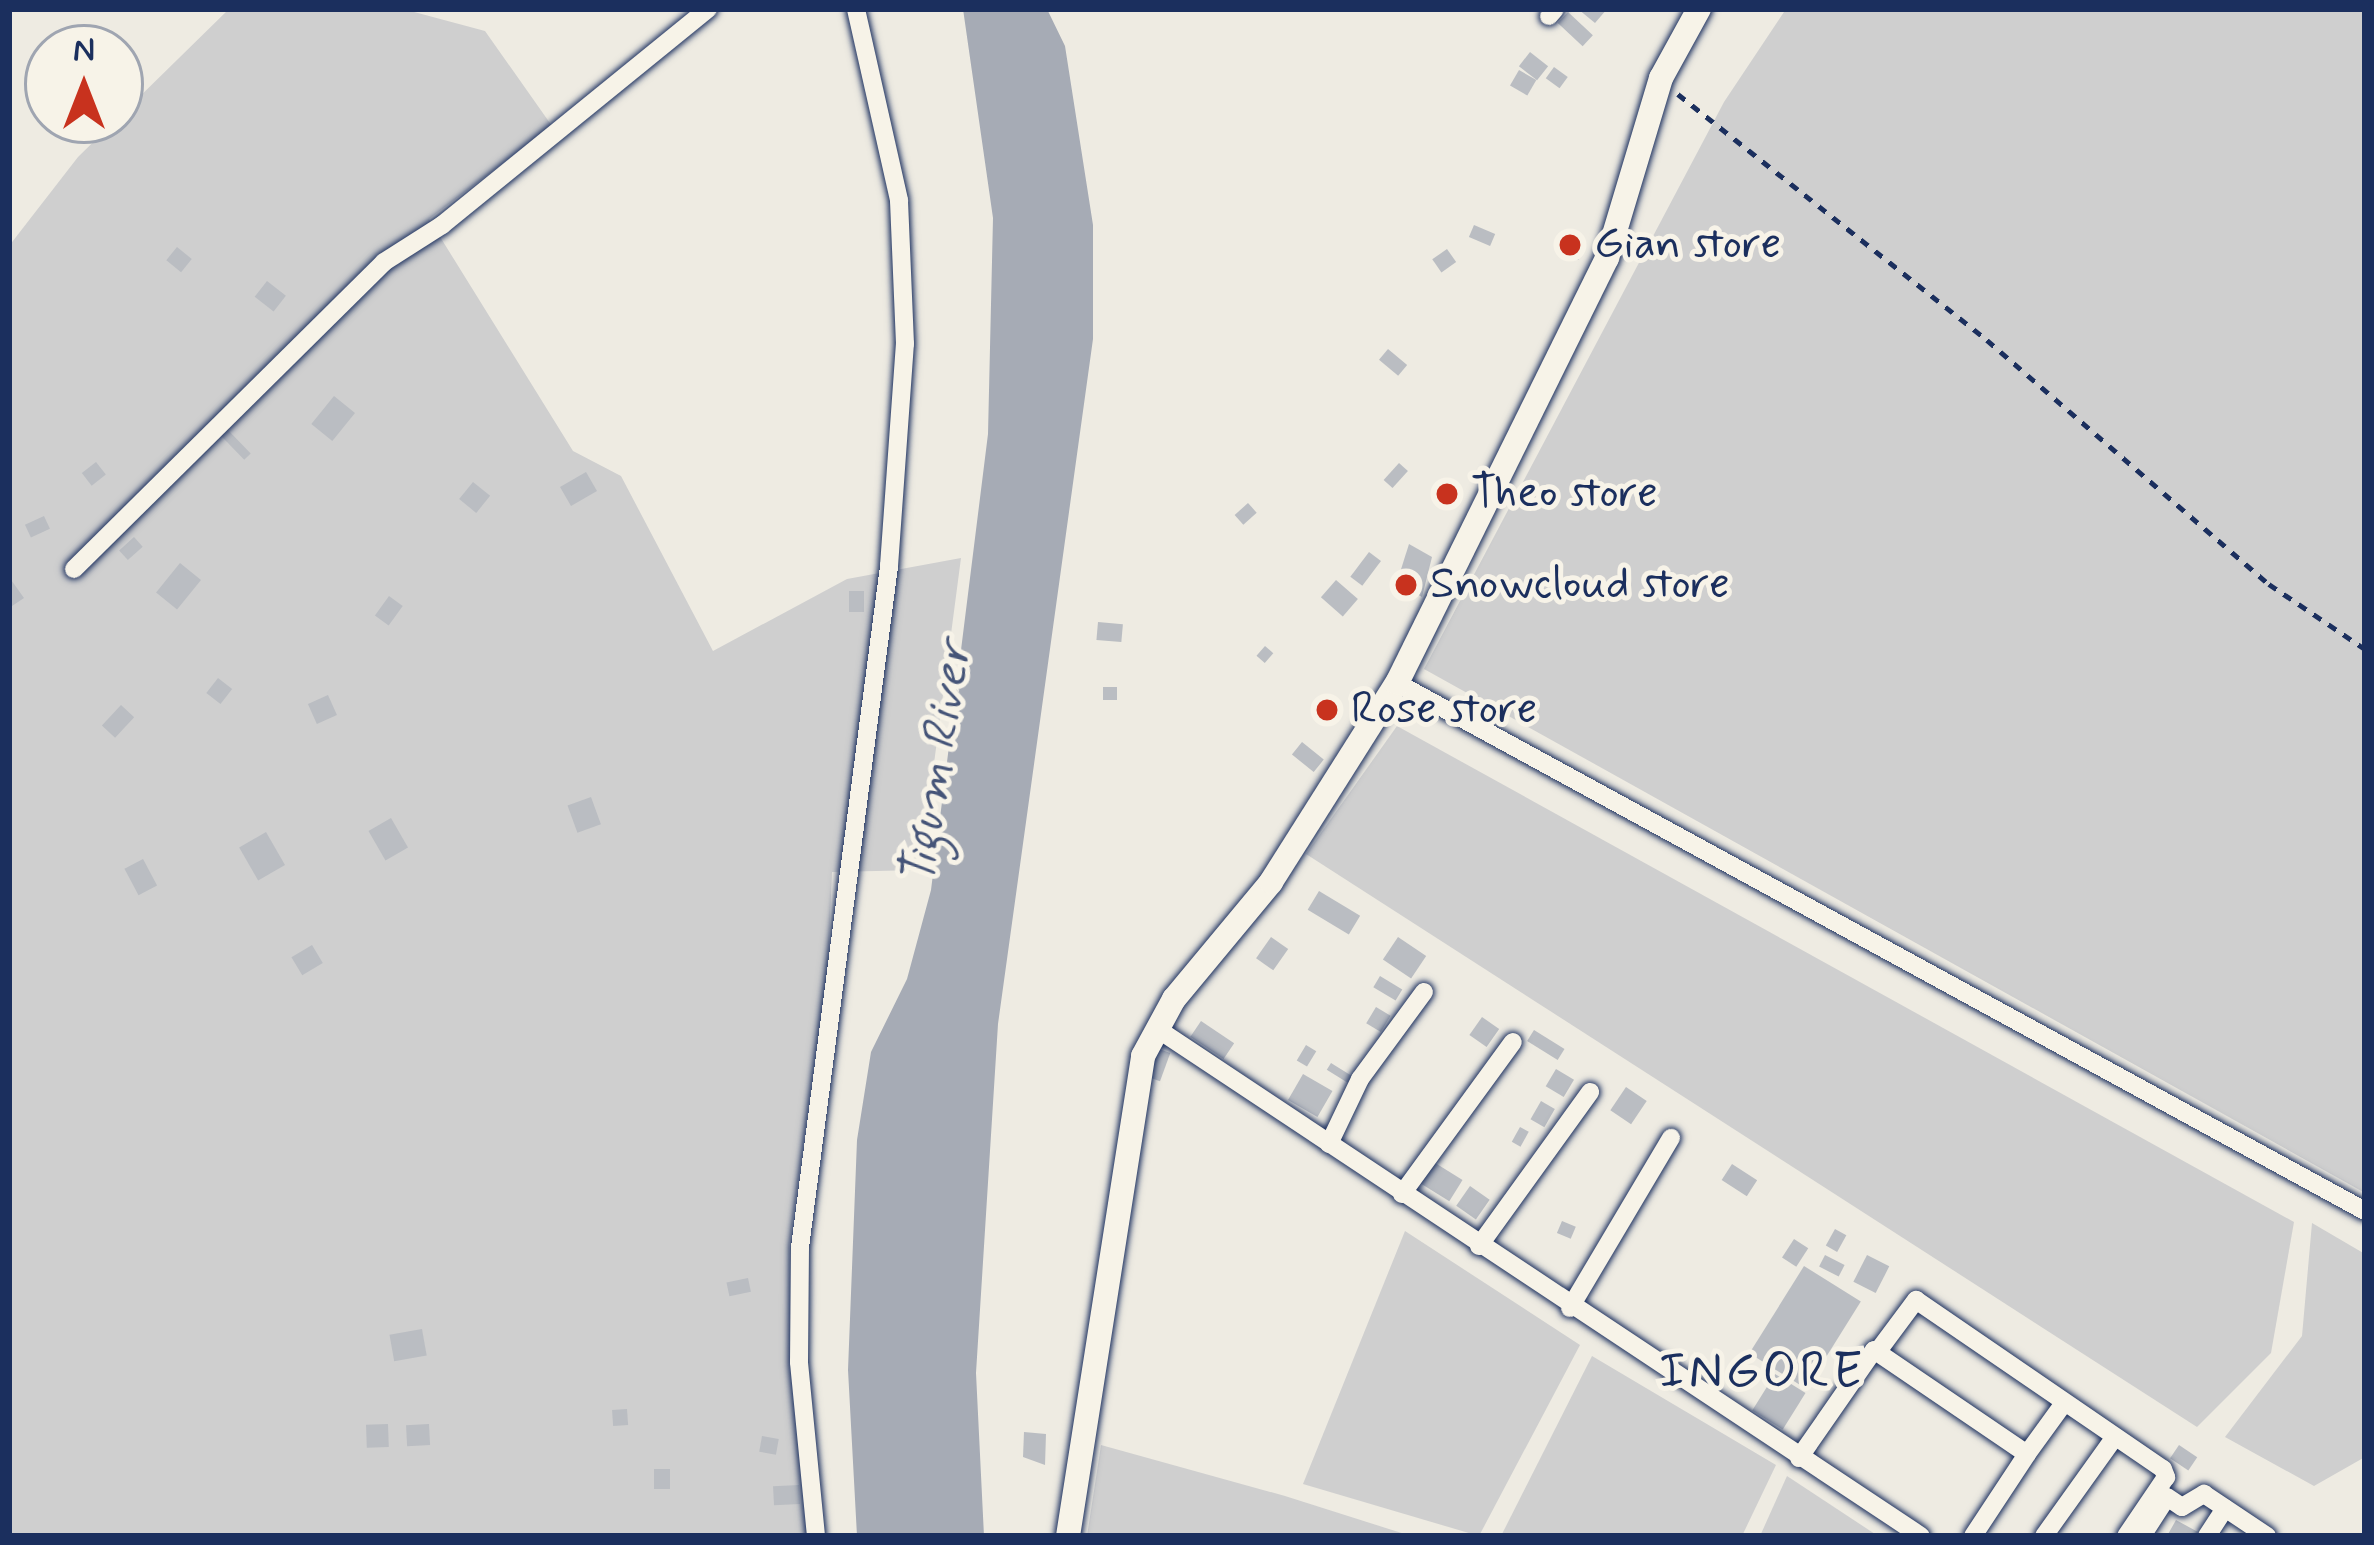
<!DOCTYPE html>
<html>
<head>
<meta charset="utf-8">
<style>
  body { margin:0 }
  #map { position:relative; width:2374px; height:1545px; overflow:hidden; background:#eeebe2; font-family:Mynerve,sans-serif }
  div>[style] { position:absolute }
  [style*='--x'] { left:calc(var(--x)*1px); top:calc(var(--y)*1px); width:calc(var(--w)*1px); rotate:calc(var(--a)*1deg) }
  .green>* { inset:0; background:#cfcfcf }
  .water>* { inset:0; background:#a6abb5 }
  .building>* { inset:0; background:#babdc2; transform-origin:0 0 }
  .path>* { height:4.5px; margin-top:-2.25px; transform-origin:0; background:repeating-linear-gradient(90deg,#1b2f5e 0 9px,transparent 0 18px) }
  .roads { filter:drop-shadow(0 0 3px #1b2f5e) drop-shadow(0 0 3px #1b2f5e) }
  .minor>* { height:18px; margin:-9px; padding:0 9px; transform-origin:9px; border-radius:9px; background:#f7f3e8 }
  .tertiary>* { height:24px; margin:-12px; padding:0 12px; transform-origin:12px; border-radius:12px; background:#f7f3e8 }
  .dots>* { width:33px; height:33px; translate:-50% -50%; box-sizing:border-box; border:6px solid #f7f3e8; border-radius:50% }
  span { translate:-50% -50%; white-space:nowrap; text-align:center; line-height:1.15; -webkit-text-stroke:10px #f7f3e8; paint-order:stroke }
  .poi-label { font-size:45px; color:#1b2f5e }
  .left { translate:0 -50%; text-align:left }
  .water-label { font-size:48px; color:#455478; font-style:italic }
  .quarter-label { font-size:51px; color:#1b2f5e; letter-spacing:3px }
  .frame { position:absolute; inset:0; border:12px solid #1b2f5e; pointer-events:none }
  .north { position:absolute; left:24px; top:24px; width:120px; height:120px; box-sizing:border-box; background:#f7f3e8; border:3px solid #9fa5b1; border-radius:50%; rotate:0deg; font-size:33px; font-weight:700; line-height:48px; text-align:center; color:#1b2f5e }
  .north::after { content:''; display:block; margin:auto; width:42px; height:54px; background:#c8321e; clip-path:polygon(50% 0,100% 100%,50% 72%,0 100%) }
</style>
</head>
<body>
<div id="map">
  <div class="green">
    <div style="clip-path:polygon(229px 9px,403px 9px,485px 31px,552px 126px,429px 219px,573px 451px,621px 476px,713px 651px,847px 579px,961px 558px,920px 870px,832px 872px,828px 967px,789px 1245px,791px 1358px,809px 1536px,9px 1536px,9px 246px,78px 157px)"></div>
    <div style="clip-path:polygon(1786px 9px,2365px 9px,2365px 1193px,1424px 669px,1724px 102px)"></div>
    <div style="clip-path:polygon(1397px 726px,2294px 1222px,2271px 1353px,2197px 1427px,1306px 854px)"></div>
    <div style="clip-path:polygon(2312px 1223px,2365px 1254px,2365px 1457px,2314px 1486px,2225px 1437px,2302px 1336px)"></div>
    <div style="clip-path:polygon(1405px 1231px,1580px 1345px,1479px 1536px,1303px 1484px)"></div>
    <div style="clip-path:polygon(1592px 1356px,1776px 1465px,1742px 1536px,1501px 1536px)"></div>
    <div style="clip-path:polygon(1101px 1445px,1285px 1496px,1411px 1536px,1087px 1536px)"></div>
    <div style="clip-path:polygon(1787px 1476px,1878px 1536px,1760px 1536px)"></div>
  </div>
  <div class="water">
    <div style="clip-path:polygon(963px 9px,1047px 9px,1065px 46px,1093px 225px,1093px 339px,998px 1024px,976px 1373px,984px 1536px,857px 1536px,848px 1370px,857px 1140px,871px 1052px,907px 979px,931px 890px,988px 434px,993px 218px)"></div>
  </div>
  <div class="building">
    <div style="clip-path:polygon(1578px 9px,1607px 9px,1595px 23px)"></div>
    <div style="left:1568px;top:12px;width:34px;height:15px;rotate:43deg"></div>
    <div style="left:1530px;top:52px;width:23px;height:18px;rotate:38deg"></div>
    <div style="left:1554px;top:67px;width:17px;height:14px;rotate:36deg"></div>
    <div style="left:1519px;top:70px;width:20px;height:18px;rotate:30deg"></div>
    <div style="left:1474px;top:225px;width:23px;height:13px;rotate:23deg"></div>
    <div style="left:1563px;top:236px;width:22px;height:18px;rotate:18deg"></div>
    <div style="left:177px;top:247px;width:19px;height:17px;rotate:39deg"></div>
    <div style="left:1447px;top:249px;width:16px;height:18px;rotate:55deg"></div>
    <div style="left:267px;top:281px;width:24px;height:20px;rotate:38deg"></div>
    <div style="left:1388px;top:349px;width:25px;height:14px;rotate:40deg"></div>
    <div style="left:334px;top:396px;width:27px;height:36px;rotate:39deg"></div>
    <div style="left:225px;top:427px;width:37px;height:9px;rotate:46deg"></div>
    <div style="left:96px;top:462px;width:16px;height:18px;rotate:52deg"></div>
    <div style="left:1399px;top:463px;width:12px;height:23px;rotate:42deg"></div>
    <div style="left:586px;top:472px;width:22px;height:30px;rotate:60deg"></div>
    <div style="left:473px;top:482px;width:22px;height:22px;rotate:39deg"></div>
    <div style="left:1248px;top:503px;width:13px;height:18px;rotate:48deg"></div>
    <div style="left:44px;top:516px;width:14px;height:21px;rotate:65deg"></div>
    <div style="left:134px;top:537px;width:13px;height:20px;rotate:48deg"></div>
    <div style="clip-path:polygon(1409px 544px,1432px 557px,1422px 597px,1397px 582px)"></div>
    <div style="left:1369px;top:552px;width:15px;height:31px;rotate:37deg"></div>
    <div style="left:180px;top:563px;width:27px;height:38px;rotate:39deg"></div>
    <div style="clip-path:polygon(9px 577px,24px 598px,9px 608px)"></div>
    <div style="left:1336px;top:580px;width:29px;height:23px;rotate:41deg"></div>
    <div style="left:849px;top:591px;width:15px;height:21px"></div>
    <div style="left:389px;top:596px;width:17px;height:24px;rotate:36deg"></div>
    <div style="left:1098px;top:622px;width:25px;height:18px;rotate:5deg"></div>
    <div style="left:1265px;top:646px;width:11px;height:13px;rotate:41deg"></div>
    <div style="left:218px;top:678px;width:18px;height:19px;rotate:38deg"></div>
    <div style="left:1103px;top:687px;width:14px;height:13px"></div>
    <div style="left:328px;top:695px;width:22px;height:22px;rotate:66deg"></div>
    <div style="left:121px;top:705px;width:18px;height:28px;rotate:43deg"></div>
    <div style="left:1302px;top:742px;width:28px;height:16px;rotate:39deg"></div>
    <div style="left:591px;top:797px;width:29px;height:25px;rotate:70deg"></div>
    <div style="left:391px;top:818px;width:34px;height:26px;rotate:60deg"></div>
    <div style="left:266px;top:832px;width:38px;height:31px;rotate:60deg"></div>
    <div style="left:143px;top:859px;width:30px;height:21px;rotate:62deg"></div>
    <div style="left:1319px;top:891px;width:48px;height:22px;rotate:31deg"></div>
    <div style="left:1271px;top:937px;width:21px;height:26px;rotate:35deg"></div>
    <div style="left:1398px;top:937px;width:34px;height:27px;rotate:34deg"></div>
    <div style="left:312px;top:945px;width:21px;height:24px;rotate:59deg"></div>
    <div style="left:1380px;top:976px;width:26px;height:13px;rotate:31deg"></div>
    <div style="left:1376px;top:1007px;width:17px;height:19px;rotate:31deg"></div>
    <div style="left:1482px;top:1017px;width:21px;height:22px;rotate:35deg"></div>
    <div style="left:1201px;top:1021px;width:40px;height:19px;rotate:34deg"></div>
    <div style="left:1534px;top:1030px;width:36px;height:13px;rotate:32deg"></div>
    <div style="left:1306px;top:1045px;width:12px;height:18px;rotate:31deg"></div>
    <div style="left:1159px;top:1049px;width:12px;height:30px;rotate:20deg"></div>
    <div style="left:1331px;top:1063px;width:28px;height:8px;rotate:32deg"></div>
    <div style="left:1556px;top:1069px;width:21px;height:20px;rotate:31deg"></div>
    <div style="left:1303px;top:1074px;width:34px;height:30px;rotate:30deg"></div>
    <div style="left:1626px;top:1087px;width:25px;height:28px;rotate:34deg"></div>
    <div style="left:1541px;top:1101px;width:16px;height:21px;rotate:30deg"></div>
    <div style="left:1520px;top:1127px;width:10px;height:17px;rotate:29deg"></div>
    <div style="left:1432px;top:1161px;width:36px;height:25px;rotate:32deg"></div>
    <div style="left:1732px;top:1164px;width:30px;height:19px;rotate:33deg"></div>
    <div style="left:1470px;top:1186px;width:24px;height:24px;rotate:35deg"></div>
    <div style="left:1562px;top:1221px;width:15px;height:13px;rotate:23deg"></div>
    <div style="left:1835px;top:1229px;width:13px;height:19px;rotate:29deg"></div>
    <div style="left:1794px;top:1239px;width:17px;height:22px;rotate:33deg"></div>
    <div style="left:1825px;top:1255px;width:22px;height:13px;rotate:27deg"></div>
    <div style="left:1867px;top:1255px;width:25px;height:30px;rotate:27deg"></div>
    <div style="left:1804px;top:1266px;width:67px;height:103px;rotate:32deg"></div>
    <div style="left:748px;top:1278px;width:14px;height:22px;rotate:78deg"></div>
    <div style="left:422px;top:1329px;width:27px;height:33px;rotate:80deg"></div>
    <div style="left:1775px;top:1374px;width:36px;height:43px;rotate:32deg"></div>
    <div style="left:627px;top:1409px;width:16px;height:15px;rotate:86deg"></div>
    <div style="left:388px;top:1424px;width:23px;height:22px;rotate:88deg"></div>
    <div style="left:429px;top:1424px;width:21px;height:23px;rotate:87deg"></div>
    <div style="clip-path:polygon(1024px 1432px,1046px 1434px,1045px 1465px,1023px 1457px)"></div>
    <div style="left:762px;top:1436px;width:17px;height:16px;rotate:10deg"></div>
    <div style="left:2179px;top:1445px;width:22px;height:16px;rotate:34deg"></div>
    <div style="left:654px;top:1469px;width:16px;height:20px"></div>
    <div style="left:799px;top:1485px;width:19px;height:26px;rotate:87deg"></div>
    <div style="clip-path:polygon(2176px 1520px,2198px 1532px,2195px 1536px,2167px 1536px)"></div>
  </div>
  <div class="path">
    <div style="--x:1678;--y:94;--w:395;--a:38.5"></div>
    <div style="--x:1987;--y:340;--w:373;--a:40.9"></div>
    <div style="--x:2269;--y:584;--w:116;--a:34.1"></div>
  </div>
  <div class="roads">
    <div class="minor">
      <div style="--x:1549;--y:16;--w:9;--a:-49"></div>
      <div style="--x:74;--y:569;--w:436;--a:-44.7"></div>
      <div style="--x:384;--y:262;--w:69;--a:-32.5"></div>
      <div style="--x:442;--y:225;--w:343;--a:-39.1"></div>
      <div style="--x:1397;--y:683;--w:1103;--a:28.61"></div>
      <div style="--x:1156;--y:1028;--w:918;--a:33.59"></div>
      <div style="--x:1329;--y:1144;--w:72;--a:-64.5"></div>
      <div style="--x:1360;--y:1079;--w:108;--a:-53.7"></div>
      <div style="--x:1402;--y:1194;--w:188;--a:-53.9"></div>
      <div style="--x:1479;--y:1246;--w:190;--a:-54.2"></div>
      <div style="--x:1570;--y:1308;--w:198;--a:-59.3"></div>
      <div style="--x:1878;--y:1351;--w:64;--a:-53.3"></div>
      <div style="--x:1916;--y:1300;--w:299;--a:34.4"></div>
      <div style="--x:2163;--y:1469;--w:9;--a:69"></div>
      <div style="--x:2166;--y:1477;--w:71;--a:124.1"></div>
      <div style="--x:1799;--y:1458;--w:131;--a:-55.2"></div>
      <div style="--x:1874;--y:1350;--w:185;--a:34.2"></div>
      <div style="--x:2027;--y:1454;--w:63;--a:-54"></div>
      <div style="--x:816;--y:1536;--w:175;--a:-95.6"></div>
      <div style="--x:799;--y:1362;--w:115;--a:-89.5"></div>
      <div style="--x:800;--y:1247;--w:687;--a:-82.55"></div>
      <div style="--x:889;--y:566;--w:223;--a:-85.9"></div>
      <div style="--x:905;--y:344;--w:144;--a:-92.4"></div>
      <div style="--x:899;--y:200;--w:196;--a:-102.7"></div>
      <div style="--x:1973;--y:1536;--w:98;--a:-56.6"></div>
      <div style="--x:2044;--y:1536;--w:122;--a:-54.4"></div>
      <div style="--x:2142;--y:1536;--w:46;--a:-57.3"></div>
      <div style="--x:2167;--y:1497;--w:18;--a:34"></div>
      <div style="--x:2182;--y:1507;--w:26;--a:-31"></div>
      <div style="--x:2204;--y:1494;--w:76;--a:33.7"></div>
      <div style="--x:2207;--y:1536;--w:33;--a:-57"></div>
    </div>
    <div class="tertiary">
      <div style="--x:1068;--y:1536;--w:486;--a:-81.1"></div>
      <div style="--x:1143;--y:1056;--w:65;--a:-61.5"></div>
      <div style="--x:1174;--y:999;--w:152;--a:-50.3"></div>
      <div style="--x:1271;--y:882;--w:236;--a:-57.7"></div>
      <div style="--x:1397;--y:683;--w:474;--a:-63.7"></div>
      <div style="--x:1607;--y:258;--w:188;--a:-73.3"></div>
      <div style="--x:1661;--y:78;--w:79;--a:-61.2"></div>
    </div>
  </div>
  <div class="dots">
    <div style="left:1570px;top:245px;background:#c8321e"></div>
    <div style="left:1447px;top:494px;background:#c8321e"></div>
    <div style="left:1406px;top:585px;background:#c8321e"></div>
    <div style="left:1327px;top:710px;background:#c8321e"></div>
  </div>
  <div class="poi-label">
    <span class="left" style="left:1594px;top:245px">Gian store</span>
    <span class="left" style="left:1471px;top:494px">Theo store</span>
    <span class="left" style="left:1430px;top:585px">Snowcloud store</span>
    <span class="left" style="left:1351px;top:710px">Rose store</span>
  </div>
  <div class="water-label">
    <span style="left:937px;top:764px;rotate:-81deg">Tigum River</span>
  </div>
  <div class="quarter-label">
    <span style="left:1762px;top:1373px">INGORE</span>
  </div>
  <div class="frame"></div>
  <div class="north">N</div>
</div>
</body>
</html>
